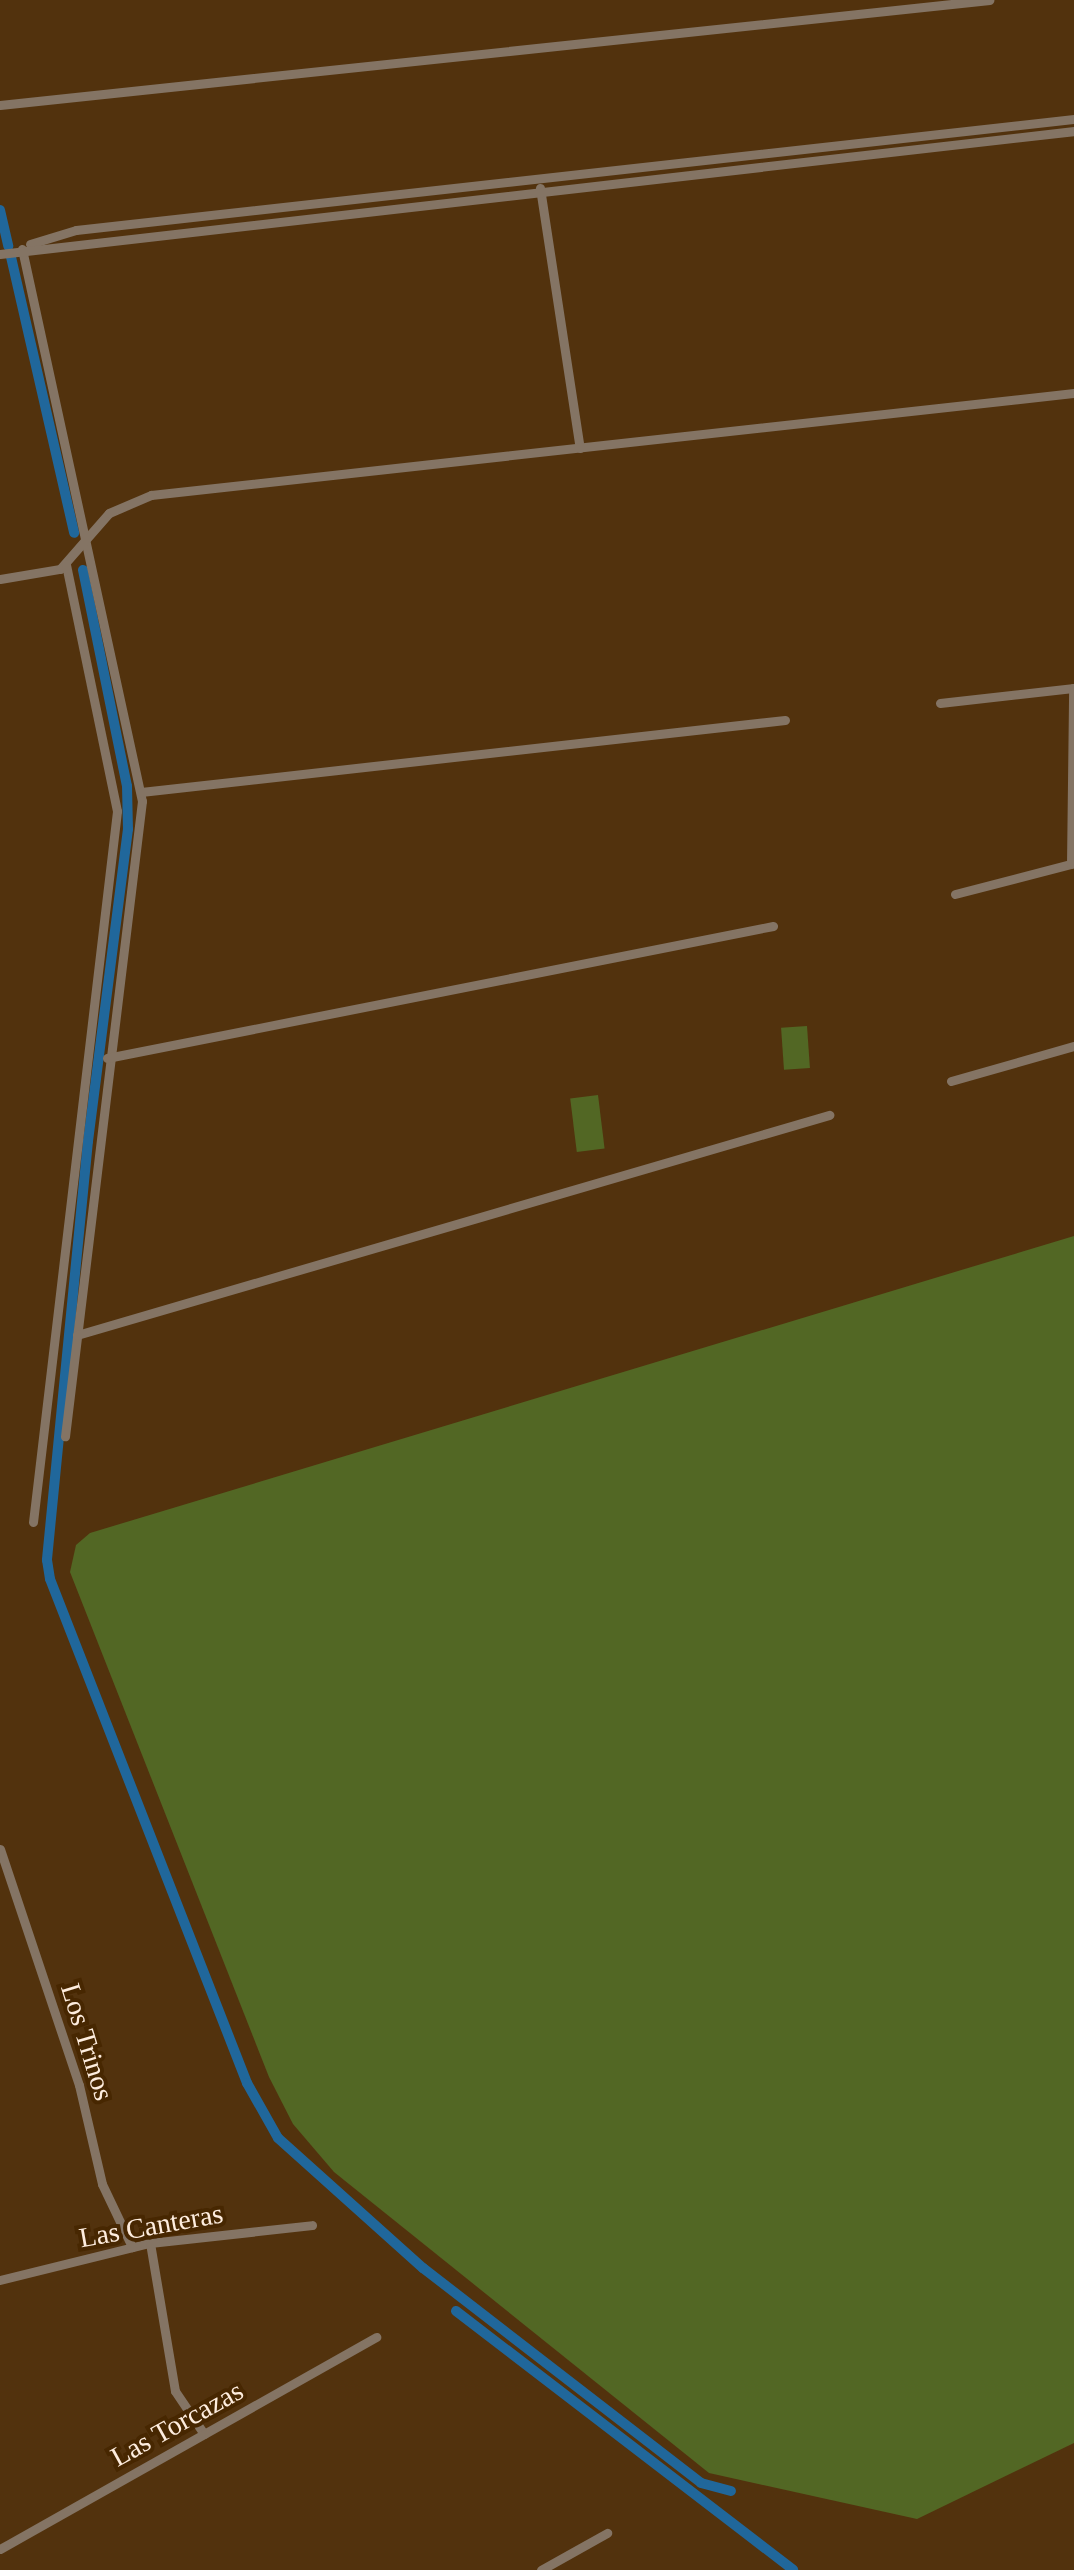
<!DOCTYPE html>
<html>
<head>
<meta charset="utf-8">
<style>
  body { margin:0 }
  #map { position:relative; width:1074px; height:2570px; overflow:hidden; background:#52320d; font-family:"Times New Roman",serif }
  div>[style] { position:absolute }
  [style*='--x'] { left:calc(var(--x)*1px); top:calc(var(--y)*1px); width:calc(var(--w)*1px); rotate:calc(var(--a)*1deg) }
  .green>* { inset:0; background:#526724; transform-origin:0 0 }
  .canal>* { height:10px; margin:-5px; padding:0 5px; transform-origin:5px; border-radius:5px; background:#20679b }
  .minor>* { height:9px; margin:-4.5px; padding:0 4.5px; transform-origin:4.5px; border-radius:4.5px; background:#847464 }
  span { translate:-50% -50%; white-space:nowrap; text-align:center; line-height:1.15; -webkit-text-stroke:8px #472701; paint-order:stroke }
  .street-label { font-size:28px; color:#feedde }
</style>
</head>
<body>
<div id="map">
  <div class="green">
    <div style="left:807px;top:1026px;width:42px;height:26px;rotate:86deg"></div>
    <div style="left:598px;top:1095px;width:54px;height:28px;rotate:83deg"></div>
    <div style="clip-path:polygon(1074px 1236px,1074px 2443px,917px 2519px,709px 2473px,334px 2172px,293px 2124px,269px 2077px,70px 1572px,76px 1545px,90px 1533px)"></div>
  </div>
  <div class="canal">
    <div style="--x:0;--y:210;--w:37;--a:77"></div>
    <div style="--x:11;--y:257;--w:283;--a:77.1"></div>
    <div style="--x:83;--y:570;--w:220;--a:78.5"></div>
    <div style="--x:127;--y:786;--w:43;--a:88.7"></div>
    <div style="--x:128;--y:829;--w:315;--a:97.3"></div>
    <div style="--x:88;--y:1141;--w:421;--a:95.6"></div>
    <div style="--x:47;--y:1560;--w:19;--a:81"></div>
    <div style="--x:50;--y:1579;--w:541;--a:68.65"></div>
    <div style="--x:247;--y:2083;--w:63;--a:60.6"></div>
    <div style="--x:278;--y:2138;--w:195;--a:41.9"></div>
    <div style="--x:423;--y:2268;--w:351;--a:37.7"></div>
    <div style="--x:701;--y:2483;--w:31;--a:15"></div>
    <div style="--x:456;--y:2311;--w:425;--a:37.5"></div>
  </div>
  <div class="minor">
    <div style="--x:0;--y:105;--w:995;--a:-6.06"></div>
    <div style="--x:540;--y:188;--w:263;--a:81.3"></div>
    <div style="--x:30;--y:244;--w:48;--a:-16.9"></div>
    <div style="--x:76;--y:230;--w:1004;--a:-6.35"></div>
    <div style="--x:22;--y:249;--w:565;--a:77.74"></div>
    <div style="--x:142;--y:801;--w:640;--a:96.91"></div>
    <div style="--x:0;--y:254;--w:1081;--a:-6.53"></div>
    <div style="--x:0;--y:579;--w:61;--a:-9.5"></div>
    <div style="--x:60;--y:569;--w:74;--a:-48.8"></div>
    <div style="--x:109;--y:513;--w:46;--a:-23.2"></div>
    <div style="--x:151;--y:495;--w:929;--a:-6.31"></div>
    <div style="--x:940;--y:703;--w:135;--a:-6.4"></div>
    <div style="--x:141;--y:792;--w:648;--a:-6.38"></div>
    <div style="--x:955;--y:894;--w:120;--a:-14.5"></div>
    <div style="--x:1071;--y:864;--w:176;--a:-89.3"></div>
    <div style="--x:107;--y:1058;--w:679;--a:-11.21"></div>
    <div style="--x:951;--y:1081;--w:128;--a:-15.9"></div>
    <div style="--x:77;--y:1335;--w:784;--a:-16.31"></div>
    <div style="--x:33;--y:1522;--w:716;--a:-83.26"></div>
    <div style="--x:117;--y:811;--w:252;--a:-101.7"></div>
    <div style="--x:0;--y:1849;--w:249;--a:71.5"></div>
    <div style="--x:79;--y:2085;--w:102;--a:76.9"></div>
    <div style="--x:102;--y:2184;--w:70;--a:64.5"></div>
    <div style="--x:150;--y:2243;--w:150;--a:80.4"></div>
    <div style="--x:175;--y:2391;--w:52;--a:56"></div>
    <div style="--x:0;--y:2280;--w:154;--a:-13.9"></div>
    <div style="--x:150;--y:2243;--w:163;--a:-6.3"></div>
    <div style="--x:0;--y:2549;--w:432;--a:-29.4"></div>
    <div style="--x:541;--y:2570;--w:76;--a:-29.3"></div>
  </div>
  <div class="street-label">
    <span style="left:87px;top:2042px;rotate:73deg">Los Trinos</span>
    <span style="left:151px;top:2226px;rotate:-10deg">Las Canteras</span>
    <span style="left:177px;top:2424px;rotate:-29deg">Las Torcazas</span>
  </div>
</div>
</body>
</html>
